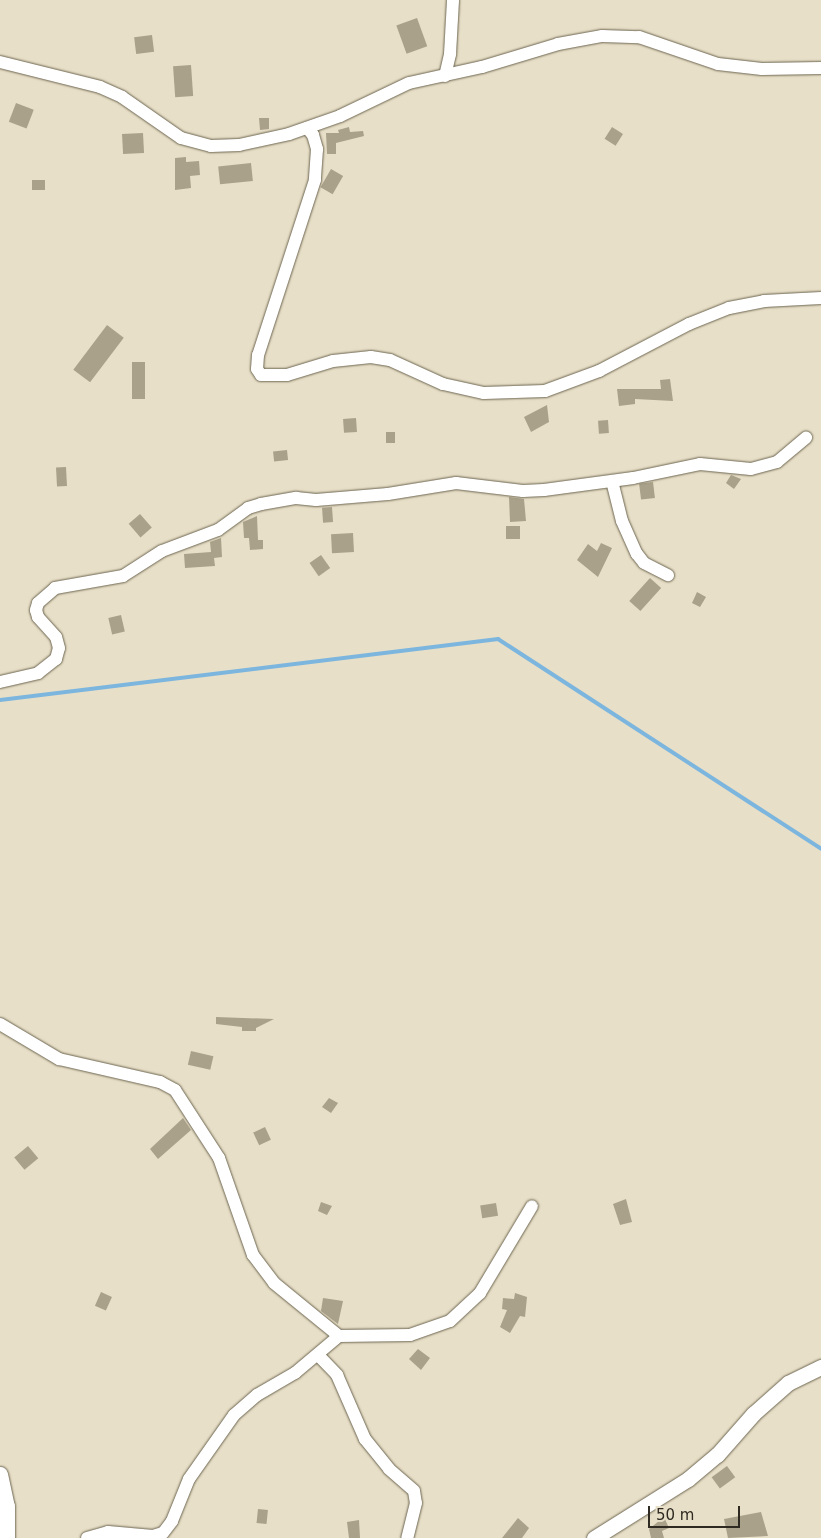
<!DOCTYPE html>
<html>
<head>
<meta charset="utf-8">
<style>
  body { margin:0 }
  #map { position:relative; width:821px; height:1538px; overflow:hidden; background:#e8dfc8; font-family:"DejaVu Sans",sans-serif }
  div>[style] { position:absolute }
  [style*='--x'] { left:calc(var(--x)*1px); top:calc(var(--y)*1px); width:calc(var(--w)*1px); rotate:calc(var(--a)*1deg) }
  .stream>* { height:4px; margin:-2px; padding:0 2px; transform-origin:2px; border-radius:2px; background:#7cb6de }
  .building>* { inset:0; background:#a9a18a; transform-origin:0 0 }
  .roads { filter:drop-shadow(0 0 1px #6c6550) drop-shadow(0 0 1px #6c6550) }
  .minor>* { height:12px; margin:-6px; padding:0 6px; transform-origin:6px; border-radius:6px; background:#fff }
  .tertiary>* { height:15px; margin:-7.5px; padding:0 7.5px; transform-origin:7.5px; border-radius:7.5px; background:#fff }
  span { translate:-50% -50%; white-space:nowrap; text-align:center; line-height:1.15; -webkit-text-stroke:4px #e8dfc8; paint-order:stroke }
  .scale { position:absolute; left:648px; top:1506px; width:92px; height:22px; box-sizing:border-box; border:2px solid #2e2a21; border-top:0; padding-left:6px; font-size:15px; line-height:18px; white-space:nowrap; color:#2e2a21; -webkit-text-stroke:4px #e8dfc8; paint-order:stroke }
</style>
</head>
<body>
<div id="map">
  <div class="stream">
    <div style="--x:0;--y:700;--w:502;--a:-6.98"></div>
    <div style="--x:498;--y:639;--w:385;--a:33"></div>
  </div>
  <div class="building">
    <div style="left:417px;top:18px;width:30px;height:22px;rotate:70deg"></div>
    <div style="left:152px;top:35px;width:17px;height:18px;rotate:83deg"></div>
    <div style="left:191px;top:65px;width:31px;height:18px;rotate:86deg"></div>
    <div style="left:16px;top:103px;width:19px;height:20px;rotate:21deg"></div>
    <div style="clip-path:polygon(259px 118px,269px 118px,269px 129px,260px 130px)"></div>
    <div style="clip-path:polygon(349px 127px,350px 132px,363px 131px,364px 136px,336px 143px,336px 154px,327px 154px,326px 133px,339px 133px,338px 130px)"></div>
    <div style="left:612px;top:127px;width:13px;height:14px;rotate:32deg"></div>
    <div style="left:143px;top:133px;width:20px;height:21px;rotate:87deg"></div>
    <div style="clip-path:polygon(186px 157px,186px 162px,199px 161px,200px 175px,190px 176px,191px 188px,175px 190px,175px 158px)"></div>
    <div style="left:251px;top:163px;width:18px;height:33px;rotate:84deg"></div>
    <div style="left:331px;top:169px;width:14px;height:21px;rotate:30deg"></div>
    <div style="left:32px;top:180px;width:13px;height:10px"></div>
    <div style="left:107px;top:325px;width:21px;height:56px;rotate:37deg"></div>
    <div style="left:132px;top:362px;width:13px;height:37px"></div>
    <div style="clip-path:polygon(670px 379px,673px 401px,635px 399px,635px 404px,619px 406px,617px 389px,661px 389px,660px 380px)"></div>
    <div style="clip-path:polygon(547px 405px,549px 422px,531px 432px,524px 417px)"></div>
    <div style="left:356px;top:418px;width:14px;height:13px;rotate:86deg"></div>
    <div style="left:608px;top:420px;width:13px;height:10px;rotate:86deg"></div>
    <div style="left:386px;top:432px;width:9px;height:11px"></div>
    <div style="left:287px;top:450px;width:10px;height:14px;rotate:84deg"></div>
    <div style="left:66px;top:467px;width:19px;height:10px;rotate:87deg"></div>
    <div style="clip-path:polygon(731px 475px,741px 479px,734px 489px,726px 483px)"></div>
    <div style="left:653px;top:482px;width:16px;height:14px;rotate:83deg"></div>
    <div style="clip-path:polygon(509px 497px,524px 499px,526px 521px,510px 522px)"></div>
    <div style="left:332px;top:507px;width:15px;height:10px;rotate:86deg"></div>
    <div style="left:140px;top:514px;width:18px;height:15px;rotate:49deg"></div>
    <div style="clip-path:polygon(257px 516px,258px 540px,263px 540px,263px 549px,250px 550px,249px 538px,244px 538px,243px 522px)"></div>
    <div style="left:520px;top:526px;width:13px;height:14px;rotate:90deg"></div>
    <div style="left:353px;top:533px;width:19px;height:22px;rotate:87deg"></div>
    <div style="clip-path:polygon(221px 538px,222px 557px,214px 558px,215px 566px,185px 568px,184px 554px,211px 552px,210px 542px)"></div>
    <div style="clip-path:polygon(601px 543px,612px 548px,598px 577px,577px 560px,588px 544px,597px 551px)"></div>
    <div style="left:321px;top:555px;width:16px;height:14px;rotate:55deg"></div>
    <div style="left:650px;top:578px;width:15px;height:31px;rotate:42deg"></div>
    <div style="clip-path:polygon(697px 592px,706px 597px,700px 607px,692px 603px)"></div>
    <div style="left:121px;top:615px;width:17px;height:13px;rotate:77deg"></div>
    <div style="clip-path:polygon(216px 1017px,274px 1019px,256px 1028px,256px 1031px,242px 1031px,242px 1027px,216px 1024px)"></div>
    <div style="left:191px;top:1051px;width:23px;height:14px;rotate:13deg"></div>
    <div style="clip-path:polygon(329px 1098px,338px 1103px,331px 1113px,322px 1107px)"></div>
    <div style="clip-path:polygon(183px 1118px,191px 1130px,158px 1159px,150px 1149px)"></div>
    <div style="left:265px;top:1127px;width:14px;height:13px;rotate:65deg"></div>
    <div style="left:28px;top:1146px;width:16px;height:18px;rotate:50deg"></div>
    <div style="clip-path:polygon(626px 1199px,632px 1222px,620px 1225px,613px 1204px)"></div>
    <div style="clip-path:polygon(321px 1202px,332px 1206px,327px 1215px,318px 1211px)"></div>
    <div style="left:496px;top:1203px;width:13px;height:16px;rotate:81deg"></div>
    <div style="left:101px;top:1292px;width:12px;height:15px;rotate:24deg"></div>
    <div style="clip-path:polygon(515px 1293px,527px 1297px,525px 1317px,520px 1316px,510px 1333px,500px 1327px,507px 1310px,502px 1309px,503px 1298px,514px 1299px)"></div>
    <div style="clip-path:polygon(323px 1298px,343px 1301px,338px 1324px,321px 1311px)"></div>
    <div style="clip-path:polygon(418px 1349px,430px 1358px,421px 1370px,409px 1359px)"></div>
    <div style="left:727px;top:1466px;width:14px;height:19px;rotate:54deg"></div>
    <div style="left:258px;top:1509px;width:10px;height:14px;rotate:6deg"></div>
    <div style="clip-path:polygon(761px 1512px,768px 1536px,728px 1538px,724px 1519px)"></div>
    <div style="clip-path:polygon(664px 1517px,669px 1528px,662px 1531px,664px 1538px,651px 1538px,649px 1529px)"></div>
    <div style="clip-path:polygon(518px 1518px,529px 1528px,522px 1538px,502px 1538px)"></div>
    <div style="clip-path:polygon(359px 1520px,360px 1538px,349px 1538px,347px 1522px)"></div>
  </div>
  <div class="roads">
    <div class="minor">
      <div style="--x:0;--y:62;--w:103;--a:14"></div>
      <div style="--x:100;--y:87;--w:24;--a:24"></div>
      <div style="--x:122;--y:97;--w:72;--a:34.8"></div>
      <div style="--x:181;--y:138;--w:31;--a:15"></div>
      <div style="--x:211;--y:146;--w:28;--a:-2"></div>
      <div style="--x:239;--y:145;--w:51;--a:-12.4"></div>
      <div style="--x:289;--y:134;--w:54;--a:-19.4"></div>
      <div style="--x:340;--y:116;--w:76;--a:-25.6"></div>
      <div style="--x:409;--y:83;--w:75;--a:-12.4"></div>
      <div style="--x:482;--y:67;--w:79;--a:-16.8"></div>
      <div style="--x:558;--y:44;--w:45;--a:-10.3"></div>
      <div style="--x:602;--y:36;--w:37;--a:2"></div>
      <div style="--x:639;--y:37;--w:83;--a:18.9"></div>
      <div style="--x:718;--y:64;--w:44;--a:6.5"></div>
      <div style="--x:762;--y:69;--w:59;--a:-1"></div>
      <div style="--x:445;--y:76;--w:23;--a:-77"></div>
      <div style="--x:450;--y:54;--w:54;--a:-86.8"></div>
      <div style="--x:307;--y:128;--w:9;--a:49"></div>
      <div style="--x:313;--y:135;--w:15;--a:74"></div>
      <div style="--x:317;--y:149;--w:31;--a:94"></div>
      <div style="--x:315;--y:180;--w:184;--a:108"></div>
      <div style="--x:258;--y:355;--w:14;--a:94"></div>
      <div style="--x:257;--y:369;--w:7;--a:56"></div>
      <div style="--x:261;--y:375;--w:26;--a:0"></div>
      <div style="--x:287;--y:375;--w:48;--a:-16.9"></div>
      <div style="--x:333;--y:361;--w:38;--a:-6"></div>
      <div style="--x:371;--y:357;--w:19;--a:9"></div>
      <div style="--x:390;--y:360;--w:58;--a:24.4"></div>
      <div style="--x:443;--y:384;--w:42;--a:12.4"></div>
      <div style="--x:484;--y:393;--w:61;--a:-1.9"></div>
      <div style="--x:545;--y:391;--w:58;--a:-20.3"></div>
      <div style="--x:599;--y:371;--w:102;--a:-27.6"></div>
      <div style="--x:689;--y:324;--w:43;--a:-21.8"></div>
      <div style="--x:729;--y:308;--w:36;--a:-11"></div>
      <div style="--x:764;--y:301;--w:57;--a:-3"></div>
      <div style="--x:612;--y:481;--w:41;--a:76"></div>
      <div style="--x:622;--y:521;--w:36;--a:66"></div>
      <div style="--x:637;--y:554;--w:11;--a:52"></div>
      <div style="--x:644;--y:563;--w:27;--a:27"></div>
      <div style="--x:0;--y:682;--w:39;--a:-13"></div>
      <div style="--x:38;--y:673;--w:23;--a:-38"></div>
      <div style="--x:56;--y:659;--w:11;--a:-75"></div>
      <div style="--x:59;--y:648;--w:11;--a:-105"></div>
      <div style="--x:56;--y:637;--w:27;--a:-132"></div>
      <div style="--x:38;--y:617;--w:7;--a:-106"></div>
      <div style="--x:36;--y:610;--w:7;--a:-74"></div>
      <div style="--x:38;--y:603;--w:23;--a:-41"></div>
      <div style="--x:55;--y:588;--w:69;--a:-10"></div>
      <div style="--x:123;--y:576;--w:46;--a:-32.7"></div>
      <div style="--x:162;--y:551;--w:60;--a:-20.6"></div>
      <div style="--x:218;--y:530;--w:37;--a:-36"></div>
      <div style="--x:248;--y:508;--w:14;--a:-17"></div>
      <div style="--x:261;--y:504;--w:36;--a:-10"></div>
      <div style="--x:296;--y:498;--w:20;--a:6"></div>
      <div style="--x:316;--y:500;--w:72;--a:-4.8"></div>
      <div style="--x:388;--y:494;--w:69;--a:-9.2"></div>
      <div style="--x:456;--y:483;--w:67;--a:6.8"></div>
      <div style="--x:523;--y:491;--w:21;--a:-3"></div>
      <div style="--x:544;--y:490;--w:90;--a:-7.7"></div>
      <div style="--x:633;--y:478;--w:68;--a:-11.8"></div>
      <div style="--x:700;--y:464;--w:51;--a:5.6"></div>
      <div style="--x:751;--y:469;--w:27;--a:-15"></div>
      <div style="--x:777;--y:462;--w:38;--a:-40"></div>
      <div style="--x:0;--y:1024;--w:69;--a:30.7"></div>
      <div style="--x:59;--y:1059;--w:104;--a:12.8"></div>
      <div style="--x:160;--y:1082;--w:17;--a:28"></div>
      <div style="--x:175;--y:1090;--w:81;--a:57.1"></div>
      <div style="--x:219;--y:1158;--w:103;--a:70.7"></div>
      <div style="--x:253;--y:1255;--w:35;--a:53"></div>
      <div style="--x:274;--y:1283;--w:84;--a:39.2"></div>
      <div style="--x:318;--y:1355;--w:28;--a:46"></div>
      <div style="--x:337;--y:1375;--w:70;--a:66.4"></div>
      <div style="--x:365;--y:1439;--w:38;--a:51"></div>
      <div style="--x:389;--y:1469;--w:33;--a:41"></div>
      <div style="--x:414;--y:1491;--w:12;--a:81"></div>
      <div style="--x:416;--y:1503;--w:36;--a:104"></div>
      <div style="--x:87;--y:1538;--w:22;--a:-16"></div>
      <div style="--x:108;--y:1532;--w:45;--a:5.1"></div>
      <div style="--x:153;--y:1536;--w:10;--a:-17"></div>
      <div style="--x:163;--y:1533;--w:15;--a:-53"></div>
      <div style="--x:172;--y:1521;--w:45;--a:-68"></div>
      <div style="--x:189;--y:1479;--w:78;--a:-54.9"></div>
      <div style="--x:234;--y:1415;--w:30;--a:-41"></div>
      <div style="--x:257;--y:1395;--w:44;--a:-30.1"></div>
      <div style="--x:295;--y:1373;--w:57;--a:-40.1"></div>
      <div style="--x:339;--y:1336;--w:71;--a:-0.8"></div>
      <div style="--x:410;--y:1335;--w:42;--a:-19.3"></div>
      <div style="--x:450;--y:1321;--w:41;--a:-43"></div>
      <div style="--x:480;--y:1293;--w:101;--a:-59.1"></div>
    </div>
    <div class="tertiary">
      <div style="--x:0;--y:1474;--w:33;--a:78"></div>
      <div style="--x:7;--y:1506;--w:32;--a:90"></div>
      <div style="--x:594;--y:1538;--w:111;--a:-32.1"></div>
      <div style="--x:688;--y:1479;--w:38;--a:-40"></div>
      <div style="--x:717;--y:1455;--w:55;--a:-48.7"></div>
      <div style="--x:753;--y:1414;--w:47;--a:-41.5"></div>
      <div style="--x:788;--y:1383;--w:37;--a:-26"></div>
    </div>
  </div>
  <div class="scale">50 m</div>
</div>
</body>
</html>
